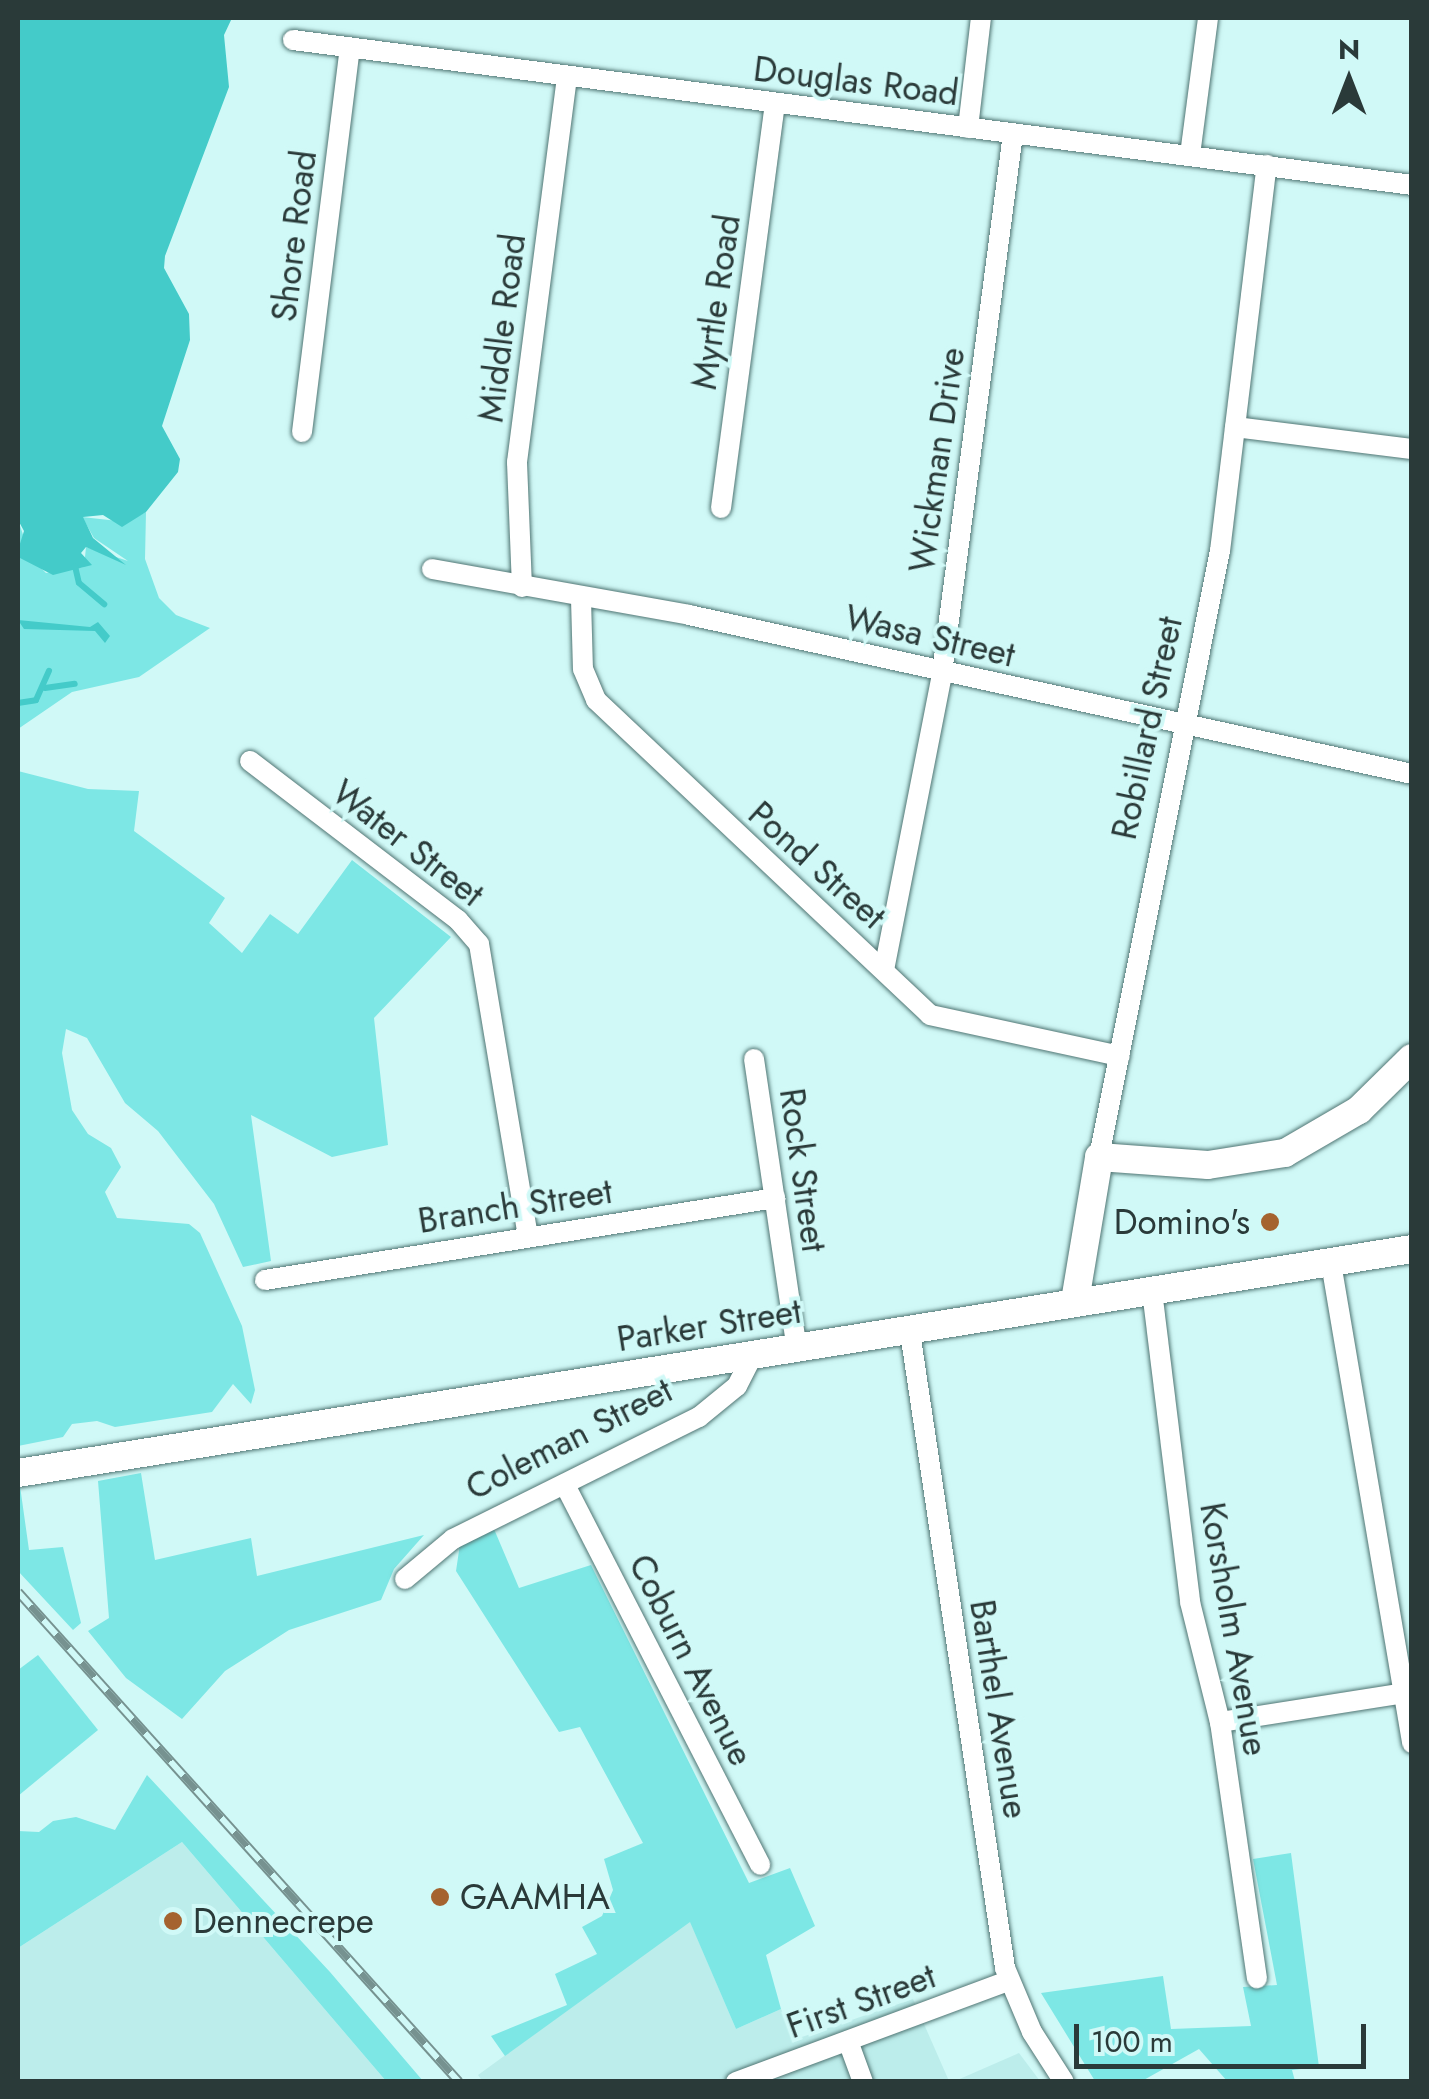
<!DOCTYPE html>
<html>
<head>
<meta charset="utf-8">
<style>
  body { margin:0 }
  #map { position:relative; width:1429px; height:2099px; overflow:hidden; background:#d0f9f7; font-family:Jost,sans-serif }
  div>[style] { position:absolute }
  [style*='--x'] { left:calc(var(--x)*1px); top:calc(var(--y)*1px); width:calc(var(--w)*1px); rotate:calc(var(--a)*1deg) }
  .built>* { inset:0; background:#bcedeb }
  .green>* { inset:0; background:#7de7e5 }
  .water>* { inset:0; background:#44cbc9 }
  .stream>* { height:6px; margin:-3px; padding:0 3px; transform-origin:3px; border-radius:3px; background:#44cbc9 }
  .roads { filter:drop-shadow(0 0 2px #507573) drop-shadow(0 0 2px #507573) }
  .street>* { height:20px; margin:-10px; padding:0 10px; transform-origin:10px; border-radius:10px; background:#fff }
  .secondary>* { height:28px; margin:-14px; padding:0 14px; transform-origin:14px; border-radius:14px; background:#fff }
  .rail>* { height:10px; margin-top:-5px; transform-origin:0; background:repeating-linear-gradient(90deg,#d0f9f7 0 19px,#769290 0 38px); box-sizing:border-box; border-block:2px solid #769290 }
  .dots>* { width:28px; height:28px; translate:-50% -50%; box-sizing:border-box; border:5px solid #d0f9f7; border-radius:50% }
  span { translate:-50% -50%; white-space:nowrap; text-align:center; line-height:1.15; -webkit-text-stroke:8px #d0f9f7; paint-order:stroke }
  .street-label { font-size:35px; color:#2a3a39 }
  .poi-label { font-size:35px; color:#2a3a39 }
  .right { translate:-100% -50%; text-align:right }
  .left { translate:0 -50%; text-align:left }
  .frame { position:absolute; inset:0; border:20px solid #2a3a39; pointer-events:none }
  .north { position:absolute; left:1299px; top:30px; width:100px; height:100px; -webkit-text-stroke:8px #d0f9f7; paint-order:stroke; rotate:0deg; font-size:28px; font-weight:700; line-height:40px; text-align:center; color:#2a3a39 }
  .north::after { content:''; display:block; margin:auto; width:35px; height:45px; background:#2a3a39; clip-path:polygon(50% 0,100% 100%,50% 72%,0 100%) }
  .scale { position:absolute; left:1074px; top:2024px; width:292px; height:45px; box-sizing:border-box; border:5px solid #2a3a39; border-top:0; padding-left:12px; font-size:30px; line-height:35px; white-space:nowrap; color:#2a3a39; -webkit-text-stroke:8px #d0f9f7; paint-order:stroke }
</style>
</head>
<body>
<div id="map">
  <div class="built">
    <div style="clip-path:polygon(182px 1842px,386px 2081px,18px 2081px,18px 1948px)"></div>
    <div style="clip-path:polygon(690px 1921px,736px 2029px,781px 2009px,796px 2039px,913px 1999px,949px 2081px,483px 2082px,478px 2075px)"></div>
    <div style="clip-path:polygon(1019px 2053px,1040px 2081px,955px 2081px)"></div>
  </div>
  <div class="green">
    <div style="clip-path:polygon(146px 512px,145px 559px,159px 598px,176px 615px,210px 628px,139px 677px,72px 692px,18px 729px,18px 520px,31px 558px,46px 573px,84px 567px,86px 547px,128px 561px,94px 538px,82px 517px,127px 522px)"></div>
    <div style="clip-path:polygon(18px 771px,88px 789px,139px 791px,134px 831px,225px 898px,209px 923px,242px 953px,270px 914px,298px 934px,352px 860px,451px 937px,374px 1018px,388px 1145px,332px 1157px,251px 1115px,271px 1261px,243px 1267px,214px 1204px,158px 1131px,125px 1103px,87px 1038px,66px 1029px,62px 1053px,72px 1110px,88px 1134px,111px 1148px,121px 1167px,105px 1192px,117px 1218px,189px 1224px,200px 1233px,242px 1326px,255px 1390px,251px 1404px,233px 1384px,212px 1412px,115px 1427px,97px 1421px,72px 1424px,63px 1437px,18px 1446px)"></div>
    <div style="clip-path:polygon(141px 1473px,155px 1560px,251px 1538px,257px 1576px,424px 1535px,394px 1569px,381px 1600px,289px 1630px,225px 1671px,182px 1719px,126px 1678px,88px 1631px,109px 1618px,98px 1481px)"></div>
    <div style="clip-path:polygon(20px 1486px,29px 1550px,63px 1547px,81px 1623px,73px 1630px,18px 1571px)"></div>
    <div style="clip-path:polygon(494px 1529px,519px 1588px,591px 1565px,749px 1883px,790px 1868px,815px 1926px,766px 1955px,781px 2009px,736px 2029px,690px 1922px,505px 2056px,491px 2036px,567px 2005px,555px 1974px,597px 1954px,582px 1927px,602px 1916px,613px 1890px,604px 1859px,643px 1843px,580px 1727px,559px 1732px,456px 1571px,460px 1544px)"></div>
    <div style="clip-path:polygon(38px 1655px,98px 1730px,18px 1796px,18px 1670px)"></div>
    <div style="clip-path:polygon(147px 1775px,330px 1972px,423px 2081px,386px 2081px,182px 1842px,18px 1948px,18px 1831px,39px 1832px,53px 1821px,76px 1817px,115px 1830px)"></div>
    <div style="clip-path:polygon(1291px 1853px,1319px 2067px,1292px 2070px,1295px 2081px,1227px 2081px,1199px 2049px,1142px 2081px,1095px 2081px,1041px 1993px,1163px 1976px,1171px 2029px,1251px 2026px,1243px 1987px,1277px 1985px,1253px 1859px)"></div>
  </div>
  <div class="water">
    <div style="clip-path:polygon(18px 18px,232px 18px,224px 35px,229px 87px,165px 256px,164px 268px,189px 314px,190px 340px,162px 426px,180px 459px,178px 472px,146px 512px,122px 527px,103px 515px,83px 517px,93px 538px,126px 565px,86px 547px,81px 553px,92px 565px,53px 575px,20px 558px,18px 550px,24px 531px,18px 520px)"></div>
    <div style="clip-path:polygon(18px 620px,90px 627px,98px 622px,110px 636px,105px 643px,95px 631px,24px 629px)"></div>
  </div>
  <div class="stream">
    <div style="--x:75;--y:566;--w:17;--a:77"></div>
    <div style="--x:79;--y:583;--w:33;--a:40"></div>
    <div style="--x:45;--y:688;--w:30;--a:-8"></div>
    <div style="--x:18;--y:703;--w:18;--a:-9"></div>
    <div style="--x:36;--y:700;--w:32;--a:-66"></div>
  </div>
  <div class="roads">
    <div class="street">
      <div style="--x:293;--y:40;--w:1128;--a:7.38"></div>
      <div style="--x:968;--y:128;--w:111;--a:-83.3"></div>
      <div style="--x:1190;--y:155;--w:138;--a:-82.5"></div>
      <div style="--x:1235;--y:427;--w:178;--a:7.1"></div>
      <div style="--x:302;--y:432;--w:386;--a:-82.9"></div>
      <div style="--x:721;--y:508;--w:408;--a:-82.4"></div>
      <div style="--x:432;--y:569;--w:261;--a:10.1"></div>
      <div style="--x:689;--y:615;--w:740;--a:12.4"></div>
      <div style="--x:522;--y:587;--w:125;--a:-92.3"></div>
      <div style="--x:517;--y:462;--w:387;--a:-82.6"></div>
      <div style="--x:581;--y:599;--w:70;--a:88.4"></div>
      <div style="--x:583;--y:669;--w:34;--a:67"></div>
      <div style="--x:596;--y:700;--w:459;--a:43.3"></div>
      <div style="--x:930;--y:1015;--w:194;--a:12.2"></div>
      <div style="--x:250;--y:761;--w:262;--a:37.4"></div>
      <div style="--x:458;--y:920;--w:32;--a:49"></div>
      <div style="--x:479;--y:944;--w:296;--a:80.5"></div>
      <div style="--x:884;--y:970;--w:303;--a:-78.9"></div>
      <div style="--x:942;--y:673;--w:544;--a:-82.5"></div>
      <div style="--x:754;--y:1059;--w:293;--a:81.6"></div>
      <div style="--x:1099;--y:1157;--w:618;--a:-78.71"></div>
      <div style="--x:1220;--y:551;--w:389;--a:-83.1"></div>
      <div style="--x:1331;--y:1263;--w:487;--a:80.4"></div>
      <div style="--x:265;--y:1280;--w:517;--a:-9.13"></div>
      <div style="--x:1152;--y:1291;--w:313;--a:83"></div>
      <div style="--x:1190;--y:1602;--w:124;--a:76"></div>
      <div style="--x:1220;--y:1722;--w:259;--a:81.8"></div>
      <div style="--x:910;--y:1332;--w:643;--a:81.5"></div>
      <div style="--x:1005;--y:1968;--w:69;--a:67.1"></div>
      <div style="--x:1032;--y:2032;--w:59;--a:57.4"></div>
      <div style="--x:565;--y:1485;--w:427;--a:62.8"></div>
      <div style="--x:405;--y:1579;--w:62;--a:-39.8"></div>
      <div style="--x:453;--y:1539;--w:275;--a:-26.4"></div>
      <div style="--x:699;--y:1417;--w:49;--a:-39.2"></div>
      <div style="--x:737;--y:1386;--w:33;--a:-63"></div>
      <div style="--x:1220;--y:1722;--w:194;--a:-8.9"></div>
      <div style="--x:848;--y:2041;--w:44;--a:69.9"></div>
      <div style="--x:736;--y:2082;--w:289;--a:-20.4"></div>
    </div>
    <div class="secondary">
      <div style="--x:1075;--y:1301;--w:146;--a:-80.5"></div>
      <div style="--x:1099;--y:1157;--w:109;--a:4.2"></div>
      <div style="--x:1208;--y:1165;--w:78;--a:-8.9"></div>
      <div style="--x:1285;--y:1153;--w:86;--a:-30.2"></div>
      <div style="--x:1359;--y:1110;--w:74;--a:-44.5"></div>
      <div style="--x:18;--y:1473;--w:1412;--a:-9.13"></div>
    </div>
  </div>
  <div class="rail">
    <div style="--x:18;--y:1592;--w:659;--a:48.01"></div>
  </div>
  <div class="dots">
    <div style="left:1270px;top:1222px;background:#a5632f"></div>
    <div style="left:440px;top:1897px;background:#a5632f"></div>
    <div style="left:173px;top:1921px;background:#a5632f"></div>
  </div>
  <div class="street-label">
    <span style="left:856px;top:81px;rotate:7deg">Douglas Road</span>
    <span style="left:294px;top:236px;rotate:-83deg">Shore Road</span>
    <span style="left:716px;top:302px;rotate:-82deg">Myrtle Road</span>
    <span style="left:502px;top:328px;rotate:-83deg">Middle Road</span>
    <span style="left:937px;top:460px;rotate:-82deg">Wickman Drive</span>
    <span style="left:930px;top:636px;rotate:13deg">Wasa Street</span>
    <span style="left:1147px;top:728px;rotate:-78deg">Robillard Street</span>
    <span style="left:408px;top:843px;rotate:38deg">Water Street</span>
    <span style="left:817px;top:865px;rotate:42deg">Pond Street</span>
    <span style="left:803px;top:1170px;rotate:82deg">Rock Street</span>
    <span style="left:515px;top:1206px;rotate:-9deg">Branch Street</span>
    <span style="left:709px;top:1325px;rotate:-9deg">Parker Street</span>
    <span style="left:569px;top:1439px;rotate:-27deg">Coleman Street</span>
    <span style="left:1234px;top:1629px;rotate:80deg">Korsholm Avenue</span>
    <span style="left:691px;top:1660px;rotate:63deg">Coburn Avenue</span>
    <span style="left:999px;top:1709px;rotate:81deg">Barthel Avenue</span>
    <span style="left:861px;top:2001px;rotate:-20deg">First Street</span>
  </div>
  <div class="poi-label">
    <span class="right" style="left:1250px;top:1222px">Domino's</span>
    <span class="left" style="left:460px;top:1897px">GAAMHA</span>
    <span class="left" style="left:193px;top:1921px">Dennecrepe</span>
  </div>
  <div class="frame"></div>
  <div class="north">N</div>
  <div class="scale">100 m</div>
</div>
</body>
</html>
